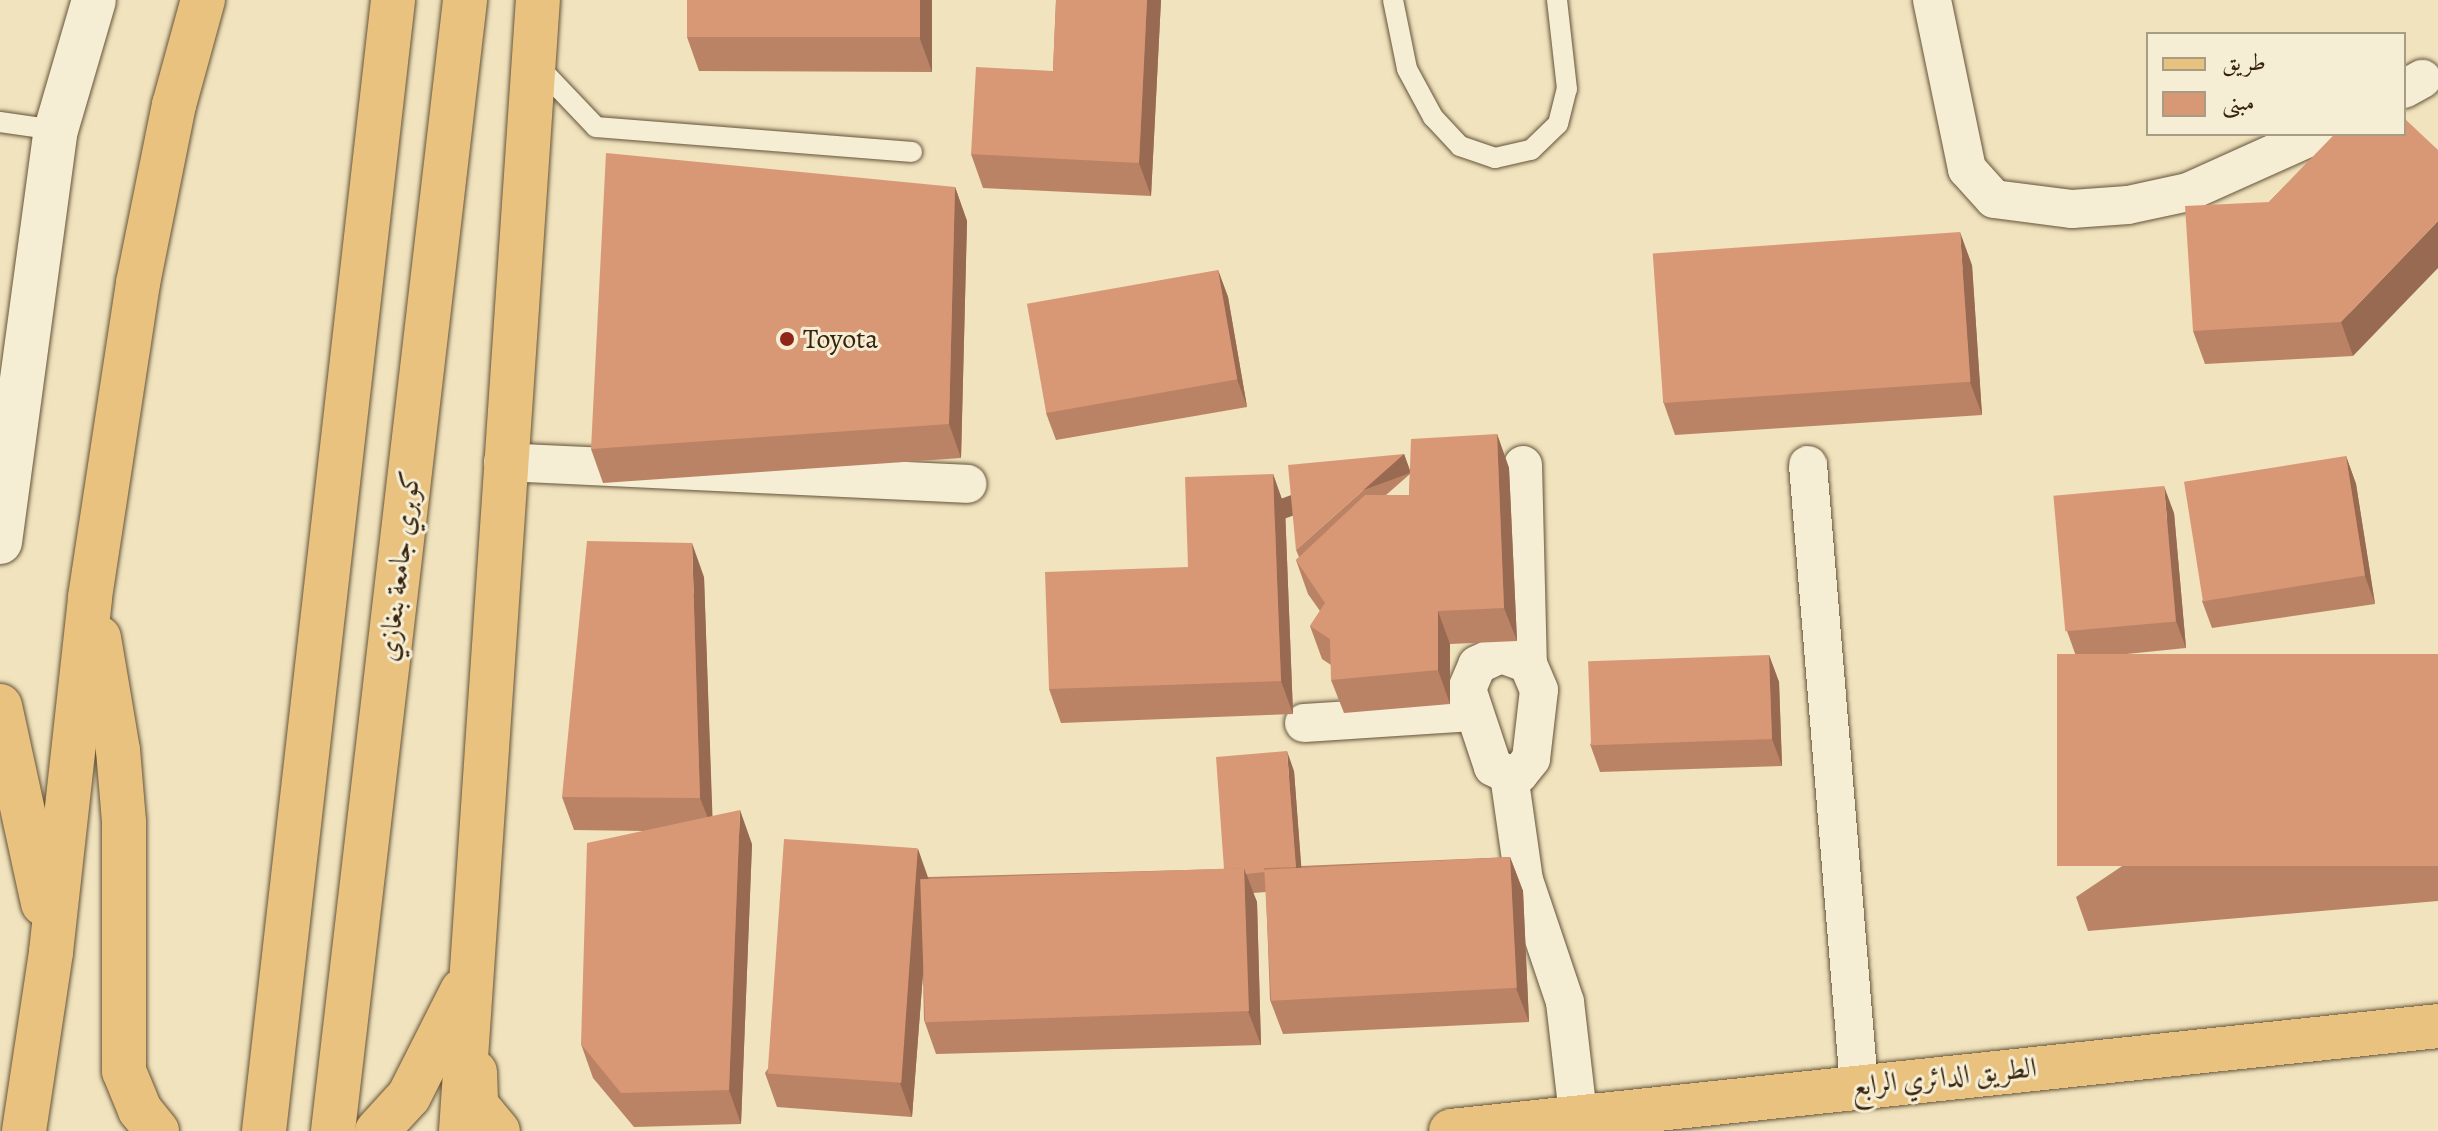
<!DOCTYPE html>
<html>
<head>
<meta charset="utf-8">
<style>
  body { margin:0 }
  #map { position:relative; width:2438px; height:1131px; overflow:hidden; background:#f0e3bd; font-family:Alegreya,Amiri,serif }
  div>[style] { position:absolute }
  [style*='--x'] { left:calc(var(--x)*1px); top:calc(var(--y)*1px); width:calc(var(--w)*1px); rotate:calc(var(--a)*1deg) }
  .roads { filter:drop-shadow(0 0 2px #65533a) drop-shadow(0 0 2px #65533a) }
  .lane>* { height:20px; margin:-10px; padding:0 10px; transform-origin:10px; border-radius:10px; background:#f5edd4 }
  .street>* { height:38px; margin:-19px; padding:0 19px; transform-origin:19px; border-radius:19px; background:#f5edd4 }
  .secondary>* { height:44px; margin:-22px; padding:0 22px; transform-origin:22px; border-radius:22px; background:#f5edd4 }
  .primary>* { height:44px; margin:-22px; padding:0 22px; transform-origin:22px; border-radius:22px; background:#e8c27e }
  .highway>* { height:44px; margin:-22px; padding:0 22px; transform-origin:22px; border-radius:22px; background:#e8c27e }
  .wall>* { inset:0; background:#bb8365 }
  .shaded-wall>* { inset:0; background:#986a52; transform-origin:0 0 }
  .building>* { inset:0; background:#d99875; transform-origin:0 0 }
  .dots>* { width:22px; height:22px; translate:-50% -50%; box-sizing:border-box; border:4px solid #f5edd4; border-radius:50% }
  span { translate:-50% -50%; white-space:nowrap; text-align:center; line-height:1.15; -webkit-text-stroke:6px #f5edd4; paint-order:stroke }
  .poi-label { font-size:28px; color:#37230e }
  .left { translate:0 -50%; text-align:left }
  .street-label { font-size:28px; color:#37230e }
  .legend { position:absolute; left:2146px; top:32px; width:260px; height:104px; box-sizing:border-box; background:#f5edd4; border:2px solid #a99c85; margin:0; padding:10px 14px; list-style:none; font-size:24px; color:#37230e }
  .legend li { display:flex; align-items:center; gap:16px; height:40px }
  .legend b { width:40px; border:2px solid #a99c85 }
</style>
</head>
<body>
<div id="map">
  <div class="roads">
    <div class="lane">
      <div style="--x:1393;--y:0;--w:70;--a:78.5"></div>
      <div style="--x:1407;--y:69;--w:55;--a:61.6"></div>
      <div style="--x:1433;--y:117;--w:40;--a:47"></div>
      <div style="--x:1460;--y:146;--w:37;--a:19"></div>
      <div style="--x:1495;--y:158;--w:37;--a:-13"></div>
      <div style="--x:1531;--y:150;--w:37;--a:-44"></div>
      <div style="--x:1558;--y:124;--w:36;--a:-76"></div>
      <div style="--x:1567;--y:89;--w:90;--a:-96.4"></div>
      <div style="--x:536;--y:64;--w:87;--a:46.4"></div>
      <div style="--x:596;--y:127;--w:317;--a:4.5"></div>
      <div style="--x:0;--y:122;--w:57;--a:8.1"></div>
    </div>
    <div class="street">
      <div style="--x:1932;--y:0;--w:173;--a:78.3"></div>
      <div style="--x:1967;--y:169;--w:40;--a:48"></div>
      <div style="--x:1994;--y:199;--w:79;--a:7.3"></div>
      <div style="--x:2072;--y:209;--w:56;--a:-4.1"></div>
      <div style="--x:2128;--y:205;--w:61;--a:-12.2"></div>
      <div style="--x:2188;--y:192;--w:141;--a:-24.2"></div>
      <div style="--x:2404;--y:89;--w:21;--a:-29"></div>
      <div style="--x:503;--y:462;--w:465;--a:2.7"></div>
      <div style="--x:1523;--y:465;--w:199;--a:88.6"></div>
      <div style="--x:1808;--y:465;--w:622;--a:85.3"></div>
      <div style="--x:1501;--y:654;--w:29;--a:20"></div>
      <div style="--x:1528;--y:664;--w:28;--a:67"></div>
      <div style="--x:1539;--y:690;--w:69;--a:96.6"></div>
      <div style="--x:1531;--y:759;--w:19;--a:129"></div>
      <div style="--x:1519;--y:774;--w:10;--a:174"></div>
      <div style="--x:1509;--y:775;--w:18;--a:-153"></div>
      <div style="--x:1493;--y:767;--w:82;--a:-108.4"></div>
      <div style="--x:1467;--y:689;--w:26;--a:-67"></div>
      <div style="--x:1477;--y:665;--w:26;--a:-25"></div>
      <div style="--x:1304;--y:723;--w:169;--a:-3.7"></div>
      <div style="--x:1509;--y:775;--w:106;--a:81.9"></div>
      <div style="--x:1524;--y:880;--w:129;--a:71.4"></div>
      <div style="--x:1565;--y:1002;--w:113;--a:83.4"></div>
    </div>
    <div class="secondary">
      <div style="--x:0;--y:542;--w:416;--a:-82.3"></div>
      <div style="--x:56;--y:130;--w:135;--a:-73.7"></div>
    </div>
    <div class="primary">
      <div style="--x:1451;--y:1131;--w:993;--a:-6.07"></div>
    </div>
    <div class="highway">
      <div style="--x:99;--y:638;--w:114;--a:80.4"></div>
      <div style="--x:118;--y:750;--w:72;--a:85.2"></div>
      <div style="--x:124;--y:822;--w:249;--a:90"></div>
      <div style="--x:124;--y:1071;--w:42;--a:67.7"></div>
      <div style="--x:140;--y:1110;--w:27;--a:51"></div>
      <div style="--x:0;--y:706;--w:202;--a:77.7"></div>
      <div style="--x:475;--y:1072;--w:33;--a:88"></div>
      <div style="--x:476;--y:1105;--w:34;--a:50"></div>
      <div style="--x:24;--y:1131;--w:181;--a:-81.4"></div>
      <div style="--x:51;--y:952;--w:357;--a:-83.7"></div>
      <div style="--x:90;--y:597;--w:318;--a:-81.3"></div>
      <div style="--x:138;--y:283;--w:182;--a:-78.6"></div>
      <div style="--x:174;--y:105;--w:109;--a:-74.6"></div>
      <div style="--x:264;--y:1131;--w:1138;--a:-83.49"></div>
      <div style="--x:333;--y:1131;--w:1139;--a:-83.34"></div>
      <div style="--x:377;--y:1131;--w:47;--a:-47.6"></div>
      <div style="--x:409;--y:1096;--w:118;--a:-63.2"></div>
      <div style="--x:461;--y:1131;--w:1134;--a:-86.11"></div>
    </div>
  </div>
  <div class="wall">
    <div style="clip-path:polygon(687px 0,932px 0,932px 72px,699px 71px,687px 37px)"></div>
    <div style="clip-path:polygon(1056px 0,1161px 0,1151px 196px,983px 188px,971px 154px,1053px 71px)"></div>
    <div style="clip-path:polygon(2335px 134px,2353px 356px,2205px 364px,2193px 331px,2269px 202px)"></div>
    <div style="clip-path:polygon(955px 187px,967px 221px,961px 458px,603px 483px,591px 449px)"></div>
    <div style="clip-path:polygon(1972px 265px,1982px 415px,1675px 435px,1663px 401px)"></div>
    <div style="clip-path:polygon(1218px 270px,1228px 297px,1247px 407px,1056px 440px,1046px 413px)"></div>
    <div style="clip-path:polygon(evenodd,1497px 434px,1509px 468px,1517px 641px,1450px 644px,1450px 704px,1344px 713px,1331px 680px,1331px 665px,1322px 659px,1310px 626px,1320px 611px,1308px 594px,1296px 560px,1299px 557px,1296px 550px,1404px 454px,1410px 471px,1497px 434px,1410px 474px,1409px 495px,1386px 495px,1410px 474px)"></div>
    <div style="clip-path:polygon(2346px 456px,2356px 484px,2375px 604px,2212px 628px,2202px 601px)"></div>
    <div style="clip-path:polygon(1273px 474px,1285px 508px,1293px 714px,1061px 723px,1049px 689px,1188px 567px)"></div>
    <div style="clip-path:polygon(2174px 513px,2186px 648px,2077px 659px,2067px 631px)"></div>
    <div style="clip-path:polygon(704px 577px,712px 816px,752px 844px,741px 1124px,634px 1127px,593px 1078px,581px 1044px,644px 831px,574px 830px,562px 797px)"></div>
    <div style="clip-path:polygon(2438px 654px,2438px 901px,2088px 931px,2076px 897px)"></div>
    <div style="clip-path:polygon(1769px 655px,1779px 682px,1782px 766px,1600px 772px,1590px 744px)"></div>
    <div style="clip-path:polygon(1294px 771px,1301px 866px,1510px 857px,1523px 891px,1529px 1022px,1283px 1034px,1270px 1000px,1266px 892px,1253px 893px,1257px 902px,1261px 1045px,936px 1054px,924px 1020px,923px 973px,912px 1117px,777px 1107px,765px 1073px,918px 849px,927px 877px,1224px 869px)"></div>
  </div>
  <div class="shaded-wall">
    <div style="clip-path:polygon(920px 0,932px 0,932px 72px,920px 39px)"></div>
    <div style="clip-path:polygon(1147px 0,1161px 0,1151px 196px,1139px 163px)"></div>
    <div style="clip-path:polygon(955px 187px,967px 221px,961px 458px,949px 424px)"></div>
    <div style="clip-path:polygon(2438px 221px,2438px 268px,2353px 356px,2341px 322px)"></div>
    <div style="clip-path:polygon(1960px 232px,1972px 265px,1982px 415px,1970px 382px)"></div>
    <div style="clip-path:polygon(1218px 270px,1228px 297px,1247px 407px,1237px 379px)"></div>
    <div style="clip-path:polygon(1497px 434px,1509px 468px,1517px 641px,1504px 608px)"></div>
    <div style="left:1404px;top:454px;width:20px;height:144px;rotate:70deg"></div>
    <div style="clip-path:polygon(2346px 456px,2356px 484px,2375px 604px,2365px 576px)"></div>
    <div style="clip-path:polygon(1273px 474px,1285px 508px,1293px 714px,1281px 681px)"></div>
    <div style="clip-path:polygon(2164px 486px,2174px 513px,2186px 648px,2176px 621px)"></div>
    <div style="clip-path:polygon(692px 543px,704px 577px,713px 831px,700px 798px)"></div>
    <div style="clip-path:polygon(1438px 611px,1450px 644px,1450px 704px,1438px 670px)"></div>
    <div style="clip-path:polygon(1769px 655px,1779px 682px,1782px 766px,1772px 739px)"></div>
    <div style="clip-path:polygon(1287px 751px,1294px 771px,1303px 889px,1296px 870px)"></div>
    <div style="clip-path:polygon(740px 810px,752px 844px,741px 1124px,729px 1090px)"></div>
    <div style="clip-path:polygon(918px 849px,930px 883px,912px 1117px,900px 1083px)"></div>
    <div style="clip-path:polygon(1510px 857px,1523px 891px,1529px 1022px,1516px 988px)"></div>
    <div style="clip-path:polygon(1244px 868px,1257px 902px,1261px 1045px,1248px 1011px)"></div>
  </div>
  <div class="building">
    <div style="left:687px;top:0;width:233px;height:37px"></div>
    <div style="clip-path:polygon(1056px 0,1147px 0,1139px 163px,971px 154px,976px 67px,1053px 71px)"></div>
    <div style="clip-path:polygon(2404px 118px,2438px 150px,2438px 221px,2341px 322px,2193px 331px,2185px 206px,2269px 202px,2335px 134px,2404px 134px)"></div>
    <div style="clip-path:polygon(606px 153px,955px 187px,949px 424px,591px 449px)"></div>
    <div style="left:1960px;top:232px;width:150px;height:308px;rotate:86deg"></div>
    <div style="left:1218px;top:270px;width:111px;height:194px;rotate:80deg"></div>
    <div style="clip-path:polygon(1497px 434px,1504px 608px,1438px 611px,1438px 670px,1331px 680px,1330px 639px,1310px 626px,1325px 603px,1296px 560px,1365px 495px,1409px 495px,1411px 439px)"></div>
    <div style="clip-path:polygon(1404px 454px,1296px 550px,1288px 465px)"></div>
    <div style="left:2346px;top:456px;width:121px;height:164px;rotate:81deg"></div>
    <div style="clip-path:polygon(1273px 474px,1281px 681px,1049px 689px,1045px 572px,1188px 567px,1185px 477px)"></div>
    <div style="left:2164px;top:486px;width:136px;height:111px;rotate:85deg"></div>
    <div style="clip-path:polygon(587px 541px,692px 543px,700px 798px,562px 797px)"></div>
    <div style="left:2438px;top:654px;width:212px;height:381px;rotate:90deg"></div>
    <div style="left:1769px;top:655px;width:84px;height:181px;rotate:88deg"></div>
    <div style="clip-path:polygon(1287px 751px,1296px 867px,1264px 868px,1265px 872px,1246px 874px,1244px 868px,1224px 869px,1216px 757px)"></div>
    <div style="clip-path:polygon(740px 810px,729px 1090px,621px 1093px,581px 1044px,587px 843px)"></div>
    <div style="left:784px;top:839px;width:134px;height:235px;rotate:4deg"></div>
    <div style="left:1510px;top:857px;width:131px;height:246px;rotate:87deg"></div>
    <div style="left:1244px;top:868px;width:143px;height:324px;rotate:88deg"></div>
  </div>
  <div class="dots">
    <div style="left:787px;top:339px;background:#8f2418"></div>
  </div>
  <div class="poi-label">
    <span class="left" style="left:803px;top:339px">Toyota</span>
  </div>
  <div class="street-label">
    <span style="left:399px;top:566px;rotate:-83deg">كوبري جامعة بنغازي</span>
    <span style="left:1944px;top:1077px;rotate:-6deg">الطريق الدائري الرابع</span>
  </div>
  <ul class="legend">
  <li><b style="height:10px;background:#e8c27e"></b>طريق</li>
  <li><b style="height:22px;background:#d99875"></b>مبنى</li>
  </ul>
</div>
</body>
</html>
